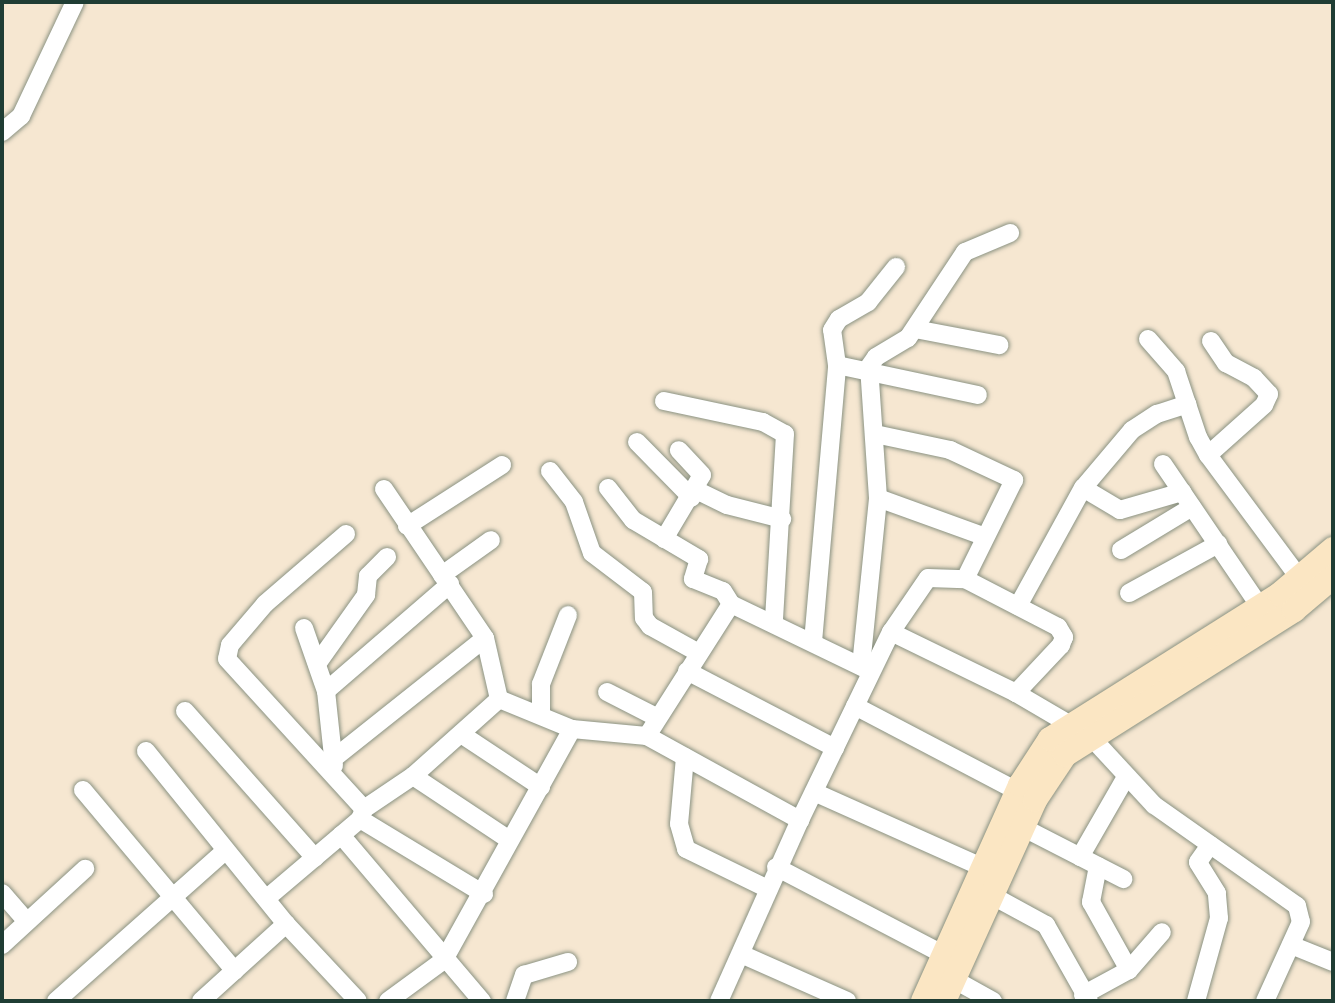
<!DOCTYPE html>
<html>
<head>
<meta charset="utf-8">
<style>
  body { margin:0 }
  #map { position:relative; width:1335px; height:1003px; overflow:hidden; background:#f6e7d1; font-family:"Libre Caslon Text",serif }
  div>[style] { position:absolute }
  [style*='--x'] { left:calc(var(--x)*1px); top:calc(var(--y)*1px); width:calc(var(--w)*1px); rotate:calc(var(--a)*1deg) }
  .roads { filter:drop-shadow(0 0 2px #8a9282) drop-shadow(0 0 2px #8a9282) }
  .street>* { height:18px; margin:-9px; padding:0 9px; transform-origin:9px; border-radius:9px; background:#fff }
  .secondary>* { height:24px; margin:-12px; padding:0 12px; transform-origin:12px; border-radius:12px; background:#fbe6c3 }
  span { translate:-50% -50%; white-space:nowrap; text-align:center; line-height:1.15; -webkit-text-stroke:6px #fff; paint-order:stroke }
  .frame { position:absolute; inset:0; border:4px solid #1f3d34; pointer-events:none }
</style>
</head>
<body>
<div id="map">
  <div class="roads">
    <div class="street">
      <div style="--x:2;--y:132;--w:25;--a:-40"></div>
      <div style="--x:21;--y:116;--w:126;--a:-64.7"></div>
      <div style="--x:915;--y:329;--w:86;--a:10.8"></div>
      <div style="--x:1148;--y:339;--w:43;--a:48.8"></div>
      <div style="--x:1176;--y:371;--w:70;--a:71.6"></div>
      <div style="--x:1198;--y:437;--w:21;--a:61"></div>
      <div style="--x:1211;--y:341;--w:27;--a:56"></div>
      <div style="--x:1226;--y:363;--w:32;--a:28"></div>
      <div style="--x:1254;--y:378;--w:22;--a:47"></div>
      <div style="--x:1269;--y:394;--w:12;--a:114"></div>
      <div style="--x:1264;--y:405;--w:75;--a:138.2"></div>
      <div style="--x:1208;--y:455;--w:154;--a:53.4"></div>
      <div style="--x:837;--y:365;--w:144;--a:12"></div>
      <div style="--x:664;--y:401;--w:101;--a:12"></div>
      <div style="--x:763;--y:422;--w:25;--a:29"></div>
      <div style="--x:785;--y:434;--w:187;--a:93.4"></div>
      <div style="--x:875;--y:434;--w:77;--a:12"></div>
      <div style="--x:950;--y:450;--w:71;--a:25.1"></div>
      <div style="--x:1014;--y:480;--w:110;--a:116.3"></div>
      <div style="--x:637;--y:442;--w:78;--a:45.5"></div>
      <div style="--x:1163;--y:464;--w:181;--a:55.8"></div>
      <div style="--x:550;--y:471;--w:39;--a:52"></div>
      <div style="--x:574;--y:502;--w:54;--a:70.6"></div>
      <div style="--x:592;--y:553;--w:64;--a:37.4"></div>
      <div style="--x:643;--y:592;--w:26;--a:88"></div>
      <div style="--x:644;--y:618;--w:10;--a:53"></div>
      <div style="--x:650;--y:626;--w:56;--a:28.9"></div>
      <div style="--x:608;--y:488;--w:41;--a:52"></div>
      <div style="--x:633;--y:520;--w:77;--a:30.6"></div>
      <div style="--x:699;--y:559;--w:21;--a:107"></div>
      <div style="--x:693;--y:579;--w:32;--a:22"></div>
      <div style="--x:723;--y:591;--w:15;--a:58"></div>
      <div style="--x:1083;--y:488;--w:43;--a:30.7"></div>
      <div style="--x:1120;--y:510;--w:65;--a:-16.2"></div>
      <div style="--x:384;--y:489;--w:180;--a:55.9"></div>
      <div style="--x:485;--y:638;--w:63;--a:77.1"></div>
      <div style="--x:696;--y:490;--w:34;--a:26"></div>
      <div style="--x:727;--y:505;--w:57;--a:14.3"></div>
      <div style="--x:878;--y:498;--w:112;--a:19.9"></div>
      <div style="--x:407;--y:526;--w:113;--a:-32.7"></div>
      <div style="--x:346;--y:534;--w:107;--a:139.2"></div>
      <div style="--x:265;--y:604;--w:54;--a:130.5"></div>
      <div style="--x:230;--y:645;--w:14;--a:102"></div>
      <div style="--x:227;--y:659;--w:203;--a:47.6"></div>
      <div style="--x:664;--y:539;--w:74;--a:-59.3"></div>
      <div style="--x:702;--y:475;--w:34;--a:-133"></div>
      <div style="--x:1121;--y:550;--w:83;--a:-31.2"></div>
      <div style="--x:442;--y:575;--w:60;--a:-35.5"></div>
      <div style="--x:1129;--y:593;--w:102;--a:-28.8"></div>
      <div style="--x:1018;--y:606;--w:135;--a:-61.2"></div>
      <div style="--x:1083;--y:488;--w:76;--a:-49.8"></div>
      <div style="--x:1132;--y:430;--w:30;--a:-33"></div>
      <div style="--x:1157;--y:414;--w:32;--a:-18"></div>
      <div style="--x:304;--y:628;--w:67;--a:70.8"></div>
      <div style="--x:326;--y:691;--w:75;--a:83.9"></div>
      <div style="--x:891;--y:632;--w:139;--a:26"></div>
      <div style="--x:1016;--y:693;--w:87;--a:30.4"></div>
      <div style="--x:1091;--y:737;--w:93;--a:47.2"></div>
      <div style="--x:1154;--y:805;--w:175;--a:35.2"></div>
      <div style="--x:1297;--y:906;--w:16;--a:76"></div>
      <div style="--x:1301;--y:922;--w:87;--a:114.5"></div>
      <div style="--x:813;--y:642;--w:278;--a:-85"></div>
      <div style="--x:837;--y:365;--w:35;--a:-98"></div>
      <div style="--x:832;--y:330;--w:13;--a:-58"></div>
      <div style="--x:839;--y:319;--w:34;--a:-30"></div>
      <div style="--x:868;--y:302;--w:45;--a:-51.3"></div>
      <div style="--x:317;--y:664;--w:85;--a:-54.6"></div>
      <div style="--x:366;--y:595;--w:19;--a:-84"></div>
      <div style="--x:368;--y:576;--w:27;--a:-45"></div>
      <div style="--x:861;--y:666;--w:169;--a:-84.2"></div>
      <div style="--x:878;--y:498;--w:131;--a:-93.9"></div>
      <div style="--x:869;--y:367;--w:12;--a:-55"></div>
      <div style="--x:876;--y:357;--w:37;--a:-31"></div>
      <div style="--x:908;--y:338;--w:103;--a:-56.5"></div>
      <div style="--x:965;--y:252;--w:49;--a:-22.9"></div>
      <div style="--x:687;--y:671;--w:167;--a:27.5"></div>
      <div style="--x:326;--y:691;--w:164;--a:-40.8"></div>
      <div style="--x:607;--y:692;--w:57;--a:27"></div>
      <div style="--x:855;--y:706;--w:183;--a:27.7"></div>
      <div style="--x:185;--y:711;--w:196;--a:48.5"></div>
      <div style="--x:541;--y:715;--w:31;--a:-90"></div>
      <div style="--x:541;--y:684;--w:74;--a:-68.6"></div>
      <div style="--x:461;--y:734;--w:96;--a:33.5"></div>
      <div style="--x:647;--y:736;--w:156;--a:-57.5"></div>
      <div style="--x:731;--y:604;--w:154;--a:25.7"></div>
      <div style="--x:146;--y:751;--w:223;--a:51"></div>
      <div style="--x:685;--y:757;--w:67;--a:95.1"></div>
      <div style="--x:679;--y:824;--w:26;--a:74"></div>
      <div style="--x:686;--y:849;--w:89;--a:26"></div>
      <div style="--x:333;--y:759;--w:194;--a:-38.5"></div>
      <div style="--x:413;--y:776;--w:114;--a:33.6"></div>
      <div style="--x:83;--y:790;--w:236;--a:50"></div>
      <div style="--x:814;--y:792;--w:196;--a:24.1"></div>
      <div style="--x:360;--y:819;--w:145;--a:31.2"></div>
      <div style="--x:800;--y:820;--w:209;--a:-64.2"></div>
      <div style="--x:891;--y:632;--w:65;--a:-55.6"></div>
      <div style="--x:928;--y:578;--w:37;--a:2"></div>
      <div style="--x:965;--y:579;--w:105;--a:27.3"></div>
      <div style="--x:1058;--y:627;--w:12;--a:59"></div>
      <div style="--x:1064;--y:637;--w:9;--a:111"></div>
      <div style="--x:1061;--y:645;--w:66;--a:133.2"></div>
      <div style="--x:1022;--y:827;--w:114;--a:27.2"></div>
      <div style="--x:341;--y:835;--w:218;--a:49.7"></div>
      <div style="--x:1080;--y:857;--w:92;--a:-60.1"></div>
      <div style="--x:1098;--y:866;--w:37;--a:101"></div>
      <div style="--x:1091;--y:902;--w:78;--a:60.8"></div>
      <div style="--x:776;--y:867;--w:190;--a:27.6"></div>
      <div style="--x:2;--y:893;--w:37;--a:49"></div>
      <div style="--x:991;--y:895;--w:63;--a:28.6"></div>
      <div style="--x:1046;--y:925;--w:87;--a:60.5"></div>
      <div style="--x:267;--y:898;--w:122;--a:-40.3"></div>
      <div style="--x:360;--y:819;--w:11;--a:-68"></div>
      <div style="--x:364;--y:809;--w:59;--a:-34"></div>
      <div style="--x:413;--y:776;--w:115;--a:-41.8"></div>
      <div style="--x:499;--y:699;--w:79;--a:22.3"></div>
      <div style="--x:2;--y:945;--w:113;--a:-42.5"></div>
      <div style="--x:1291;--y:945;--w:45;--a:22"></div>
      <div style="--x:741;--y:954;--w:116;--a:23.9"></div>
      <div style="--x:944;--y:974;--w:56;--a:28.9"></div>
      <div style="--x:1083;--y:995;--w:52;--a:-28.5"></div>
      <div style="--x:1129;--y:970;--w:50;--a:-49"></div>
      <div style="--x:56;--y:1001;--w:227;--a:-41.6"></div>
      <div style="--x:201;--y:1001;--w:115;--a:-42.2"></div>
      <div style="--x:286;--y:924;--w:105;--a:46.9"></div>
      <div style="--x:388;--y:1001;--w:69;--a:-36.2"></div>
      <div style="--x:444;--y:960;--w:264;--a:-61"></div>
      <div style="--x:572;--y:729;--w:75;--a:5.3"></div>
      <div style="--x:647;--y:736;--w:175;--a:28.8"></div>
      <div style="--x:800;--y:820;--w:198;--a:114.1"></div>
      <div style="--x:515;--y:1001;--w:28;--a:-71"></div>
      <div style="--x:524;--y:975;--w:46;--a:-16.5"></div>
      <div style="--x:1196;--y:1001;--w:86;--a:-74.5"></div>
      <div style="--x:1219;--y:918;--w:25;--a:-95"></div>
      <div style="--x:1217;--y:893;--w:36;--a:-122"></div>
      <div style="--x:1198;--y:862;--w:21;--a:-55"></div>
    </div>
    <div class="secondary">
      <div style="--x:923;--y:1001;--w:237;--a:-65.8"></div>
      <div style="--x:1020;--y:785;--w:55;--a:-56.9"></div>
      <div style="--x:1050;--y:739;--w:272;--a:-32.2"></div>
      <div style="--x:1280;--y:594;--w:70;--a:-40.3"></div>
      <div style="--x:944;--y:1001;--w:221;--a:-65.6"></div>
      <div style="--x:1035;--y:800;--w:54;--a:-56.3"></div>
      <div style="--x:1065;--y:755;--w:271;--a:-32.3"></div>
      <div style="--x:1294;--y:610;--w:51;--a:-40.2"></div>
    </div>
  </div>
  <div class="frame"></div>
</div>
</body>
</html>
